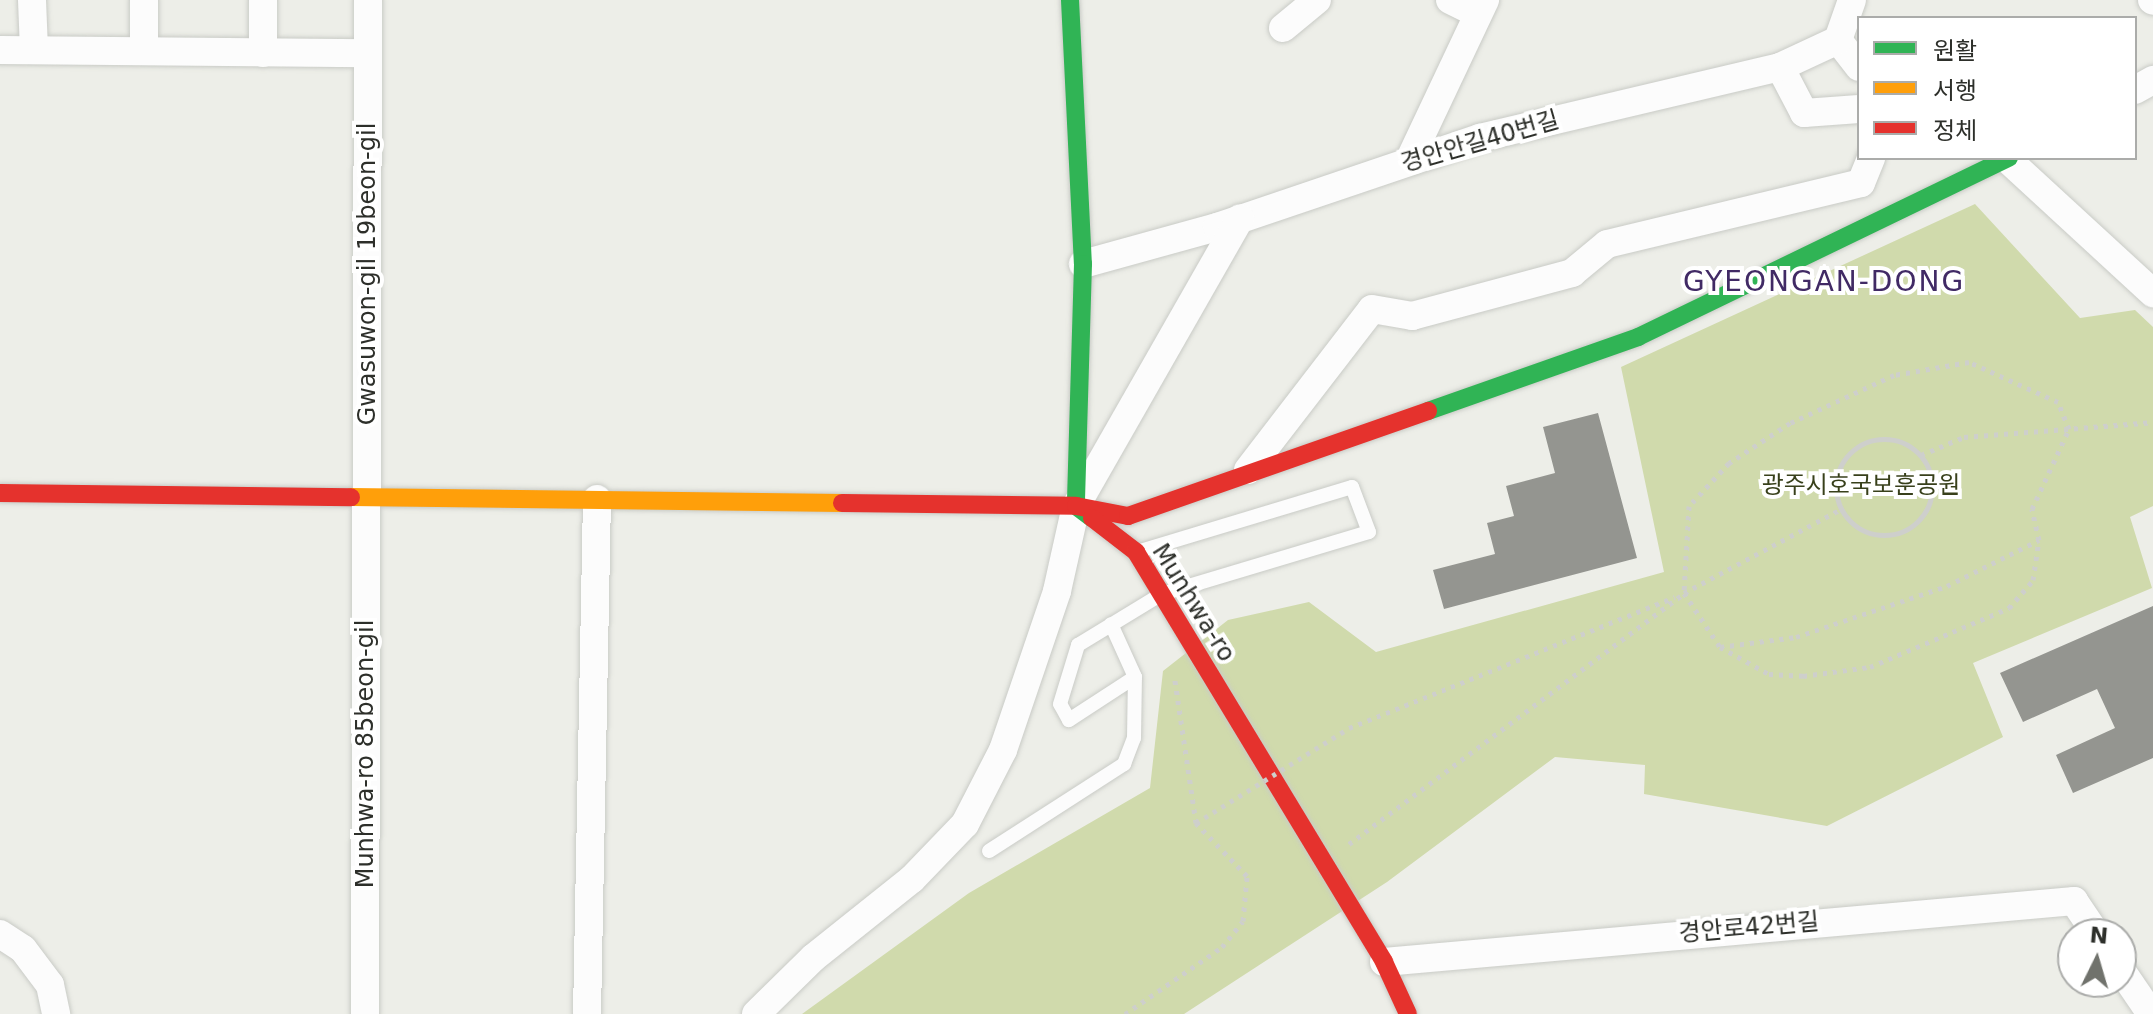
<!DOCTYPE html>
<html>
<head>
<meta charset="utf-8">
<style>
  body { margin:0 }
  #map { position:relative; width:2153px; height:1014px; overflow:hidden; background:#edeee8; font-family:"DejaVu Sans","Noto Sans KR",sans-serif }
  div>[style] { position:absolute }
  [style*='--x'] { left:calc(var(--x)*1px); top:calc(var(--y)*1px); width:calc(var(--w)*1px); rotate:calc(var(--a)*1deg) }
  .green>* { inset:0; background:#d0daac }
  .building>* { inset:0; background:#949590 }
  .path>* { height:5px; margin-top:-2.5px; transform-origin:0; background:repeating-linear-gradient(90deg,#cecfcc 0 4px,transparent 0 10px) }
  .path>.ring { margin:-2.5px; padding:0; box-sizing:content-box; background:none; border:5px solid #cecfcc; border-radius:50% }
  .roads { filter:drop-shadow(0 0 2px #c9cbc6) drop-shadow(0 0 2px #c9cbc6) }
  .lane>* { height:14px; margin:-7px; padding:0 7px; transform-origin:7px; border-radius:7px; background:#fcfcfc }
  .street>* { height:28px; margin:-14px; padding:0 14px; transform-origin:14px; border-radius:14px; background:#fcfcfc }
  .fast>* { height:18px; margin:-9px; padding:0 9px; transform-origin:9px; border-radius:9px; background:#30b455 }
  .slow>* { height:18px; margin:-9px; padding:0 9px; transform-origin:9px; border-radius:9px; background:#ff9f0a }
  .jam>* { height:18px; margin:-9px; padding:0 9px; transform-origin:9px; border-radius:9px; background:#e5322d }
  .path-bridge>* { height:5px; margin-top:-2.5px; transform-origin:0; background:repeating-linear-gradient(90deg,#cecfcc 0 4px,transparent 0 10px) }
  span { translate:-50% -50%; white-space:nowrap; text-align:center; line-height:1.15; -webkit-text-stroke:8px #fff; paint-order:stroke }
  .street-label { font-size:24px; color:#2d2f2a }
  .park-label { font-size:24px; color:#38401b }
  .quarter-label { font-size:28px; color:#412a65; letter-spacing:2px }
  .legend { position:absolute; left:1857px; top:16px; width:280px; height:144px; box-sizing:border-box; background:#fff; border:2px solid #abacaa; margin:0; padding:10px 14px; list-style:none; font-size:24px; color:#2d2f2a }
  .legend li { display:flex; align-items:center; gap:16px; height:40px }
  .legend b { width:40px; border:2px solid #abacaa }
  .north { position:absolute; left:2057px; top:918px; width:80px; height:80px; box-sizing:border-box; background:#fff; border:2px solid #abacaa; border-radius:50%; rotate:5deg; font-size:22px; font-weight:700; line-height:32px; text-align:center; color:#2d2f2a }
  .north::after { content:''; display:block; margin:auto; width:28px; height:36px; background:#70726c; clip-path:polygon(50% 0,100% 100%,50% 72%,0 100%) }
</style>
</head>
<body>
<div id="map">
  <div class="green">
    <div style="clip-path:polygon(1975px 204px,2080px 318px,2135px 310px,2153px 327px,2153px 506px,2130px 517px,2152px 588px,1973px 663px,2003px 737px,1827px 826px,1644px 794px,1645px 765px,1555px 757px,1387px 882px,1184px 1014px,802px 1014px,969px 893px,1150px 788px,1163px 671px,1228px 620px,1309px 602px,1376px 652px,1664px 572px,1621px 367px)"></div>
  </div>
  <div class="building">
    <div style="clip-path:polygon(1598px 413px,1637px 558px,1444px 609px,1433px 570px,1495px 554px,1487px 523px,1514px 516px,1506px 486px,1555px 473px,1543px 427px)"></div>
    <div style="clip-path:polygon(2153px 606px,2153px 758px,2073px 793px,2056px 755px,2115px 728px,2097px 689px,2023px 722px,2000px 673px)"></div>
  </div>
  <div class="path">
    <div class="ring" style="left:1836px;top:439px;width:91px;height:91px"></div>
    <div style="--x:1921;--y:455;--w:47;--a:-22.7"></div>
    <div style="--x:1964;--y:437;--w:190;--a:-4.5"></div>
    <div style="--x:1720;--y:647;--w:56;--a:28.9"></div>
    <div style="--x:1769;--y:674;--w:34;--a:3"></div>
    <div style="--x:1803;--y:676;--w:68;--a:-7.7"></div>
    <div style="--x:1870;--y:667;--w:151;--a:-23"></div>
    <div style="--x:2009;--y:608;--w:37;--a:-49"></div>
    <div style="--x:2033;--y:580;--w:40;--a:-81.5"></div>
    <div style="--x:2039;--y:540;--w:32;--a:-103"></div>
    <div style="--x:2032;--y:509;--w:88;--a:-65.2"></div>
    <div style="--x:2069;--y:429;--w:29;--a:-112"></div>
    <div style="--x:2058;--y:402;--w:98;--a:-155.8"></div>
    <div style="--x:1969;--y:362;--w:76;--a:170.2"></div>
    <div style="--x:1894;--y:375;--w:115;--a:155.2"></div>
    <div style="--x:1790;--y:423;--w:73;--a:146.7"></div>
    <div style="--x:1729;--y:463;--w:59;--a:132.9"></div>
    <div style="--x:1689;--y:506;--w:87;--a:93.3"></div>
    <div style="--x:1684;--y:593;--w:65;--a:56.3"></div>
    <div style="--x:1720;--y:647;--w:77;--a:-7.5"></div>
    <div style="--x:1796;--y:637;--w:159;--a:-18.7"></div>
    <div style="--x:1947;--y:586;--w:103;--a:-26.6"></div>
    <div style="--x:1349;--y:728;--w:351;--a:-21.9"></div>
    <div style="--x:1349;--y:844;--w:419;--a:-36.8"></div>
    <div style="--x:1684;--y:593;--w:178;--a:-28.1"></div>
    <div style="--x:1125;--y:1014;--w:118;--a:-34.6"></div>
    <div style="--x:1222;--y:947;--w:33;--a:-51"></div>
    <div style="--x:1243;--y:921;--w:45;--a:-84.9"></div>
    <div style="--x:1247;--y:876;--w:74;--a:-133.9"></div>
    <div style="--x:1196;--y:823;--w:145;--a:-98.4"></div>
  </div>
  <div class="roads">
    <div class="lane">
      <div style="--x:1135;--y:677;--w:79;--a:146.9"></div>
      <div style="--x:1069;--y:720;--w:18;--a:-119"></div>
      <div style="--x:1060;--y:704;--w:62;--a:-73"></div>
      <div style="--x:1078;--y:645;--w:98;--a:-31.3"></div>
      <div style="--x:1162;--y:594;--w:216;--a:-16.7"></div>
      <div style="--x:1369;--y:532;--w:48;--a:-110.7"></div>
      <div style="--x:1352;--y:487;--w:221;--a:163.2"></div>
      <div style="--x:989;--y:851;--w:161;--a:-32.8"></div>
      <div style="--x:1124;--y:764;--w:28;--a:-69"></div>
      <div style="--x:1134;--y:738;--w:61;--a:-89.1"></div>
      <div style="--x:1135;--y:677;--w:58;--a:-114.4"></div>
    </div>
    <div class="street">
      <div style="--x:32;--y:0;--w:50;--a:87.7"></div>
      <div style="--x:144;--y:0;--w:48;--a:90"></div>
      <div style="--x:263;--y:0;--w:53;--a:90"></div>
      <div style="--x:1450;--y:0;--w:30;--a:26"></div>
      <div style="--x:2152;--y:0;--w:1;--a:45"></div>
      <div style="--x:1283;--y:28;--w:44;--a:-39.5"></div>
      <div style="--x:1838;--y:40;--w:34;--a:52"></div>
      <div style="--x:0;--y:50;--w:368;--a:0.5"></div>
      <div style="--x:1780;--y:67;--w:52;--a:62.4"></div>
      <div style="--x:1804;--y:113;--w:55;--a:-4.2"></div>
      <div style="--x:2135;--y:90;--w:21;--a:-29"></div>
      <div style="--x:2006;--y:158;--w:200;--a:42.6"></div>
      <div style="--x:1409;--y:161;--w:178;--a:-64.7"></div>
      <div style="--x:1083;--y:264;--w:139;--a:-15.4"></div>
      <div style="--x:1217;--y:227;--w:278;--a:-18.7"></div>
      <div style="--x:1480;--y:138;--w:308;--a:-13.3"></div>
      <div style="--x:1780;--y:67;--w:64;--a:-25"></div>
      <div style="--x:1838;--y:40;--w:42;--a:-70.7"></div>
      <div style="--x:1248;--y:470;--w:203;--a:-52.4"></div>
      <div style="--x:1372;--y:309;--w:41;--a:9.9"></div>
      <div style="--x:1412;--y:316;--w:166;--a:-15"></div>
      <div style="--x:1572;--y:273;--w:45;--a:-39.6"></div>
      <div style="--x:1607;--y:244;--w:261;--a:-13.5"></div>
      <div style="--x:1861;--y:183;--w:27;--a:-68"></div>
      <div style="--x:0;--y:934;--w:27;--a:33"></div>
      <div style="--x:23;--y:949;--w:45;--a:53.1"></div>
      <div style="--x:50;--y:985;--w:30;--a:78"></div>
      <div style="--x:1384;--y:962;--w:693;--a:-5.05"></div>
      <div style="--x:2074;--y:901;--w:40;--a:56"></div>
      <div style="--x:2121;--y:970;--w:53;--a:55.7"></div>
      <div style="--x:365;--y:1014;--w:1014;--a:-89.83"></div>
      <div style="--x:587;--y:1014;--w:515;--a:-88.89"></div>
      <div style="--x:756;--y:1014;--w:80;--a:-44.5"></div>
      <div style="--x:813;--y:958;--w:127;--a:-38.6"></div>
      <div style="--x:912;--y:879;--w:76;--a:-46.1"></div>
      <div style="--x:965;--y:824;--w:83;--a:-62.8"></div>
      <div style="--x:1003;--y:750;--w:168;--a:-71.2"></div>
      <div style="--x:1057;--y:591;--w:87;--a:-77.4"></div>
      <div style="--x:1076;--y:506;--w:331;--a:-60.3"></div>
    </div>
    <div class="fast">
      <div style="--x:1070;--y:0;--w:264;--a:87.2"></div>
      <div style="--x:1083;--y:264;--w:242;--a:91.7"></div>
      <div style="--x:1076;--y:506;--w:20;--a:37"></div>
      <div style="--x:1428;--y:411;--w:223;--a:-19.4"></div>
      <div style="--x:1638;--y:337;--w:412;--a:-25.8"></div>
    </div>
    <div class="slow">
      <div style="--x:351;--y:497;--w:491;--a:0.7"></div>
    </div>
    <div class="jam">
      <div style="--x:0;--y:493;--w:351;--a:0.7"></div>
      <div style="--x:842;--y:503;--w:234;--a:0.7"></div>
      <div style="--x:1076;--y:506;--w:53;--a:10.9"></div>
      <div style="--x:1128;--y:516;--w:318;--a:-19.3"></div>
      <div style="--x:1092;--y:518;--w:56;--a:37.7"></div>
      <div style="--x:1136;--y:552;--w:479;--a:58.8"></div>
      <div style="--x:1384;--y:962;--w:57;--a:65.2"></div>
    </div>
  </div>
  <div class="path-bridge">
    <div style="--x:1196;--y:823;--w:180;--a:-31.8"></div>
  </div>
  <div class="street-label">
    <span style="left:1480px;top:142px;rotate:-16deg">경안안길40번길</span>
    <span style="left:368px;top:274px;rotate:-90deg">Gwasuwon-gil 19beon-gil</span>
    <span style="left:1193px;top:603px;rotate:58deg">Munhwa-ro</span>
    <span style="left:366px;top:754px;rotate:-90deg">Munhwa-ro 85beon-gil</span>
    <span style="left:1749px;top:928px;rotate:-5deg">경안로42번길</span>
  </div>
  <div class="park-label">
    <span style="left:1861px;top:486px">광주시호국보훈공원</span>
  </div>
  <div class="quarter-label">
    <span style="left:1824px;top:282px">GYEONGAN-DONG</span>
  </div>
  <ul class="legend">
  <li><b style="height:10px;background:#30b455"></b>원활</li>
  <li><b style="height:10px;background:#ff9f0a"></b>서행</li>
  <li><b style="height:10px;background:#e5322d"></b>정체</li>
  </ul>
  <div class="north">N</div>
</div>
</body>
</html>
